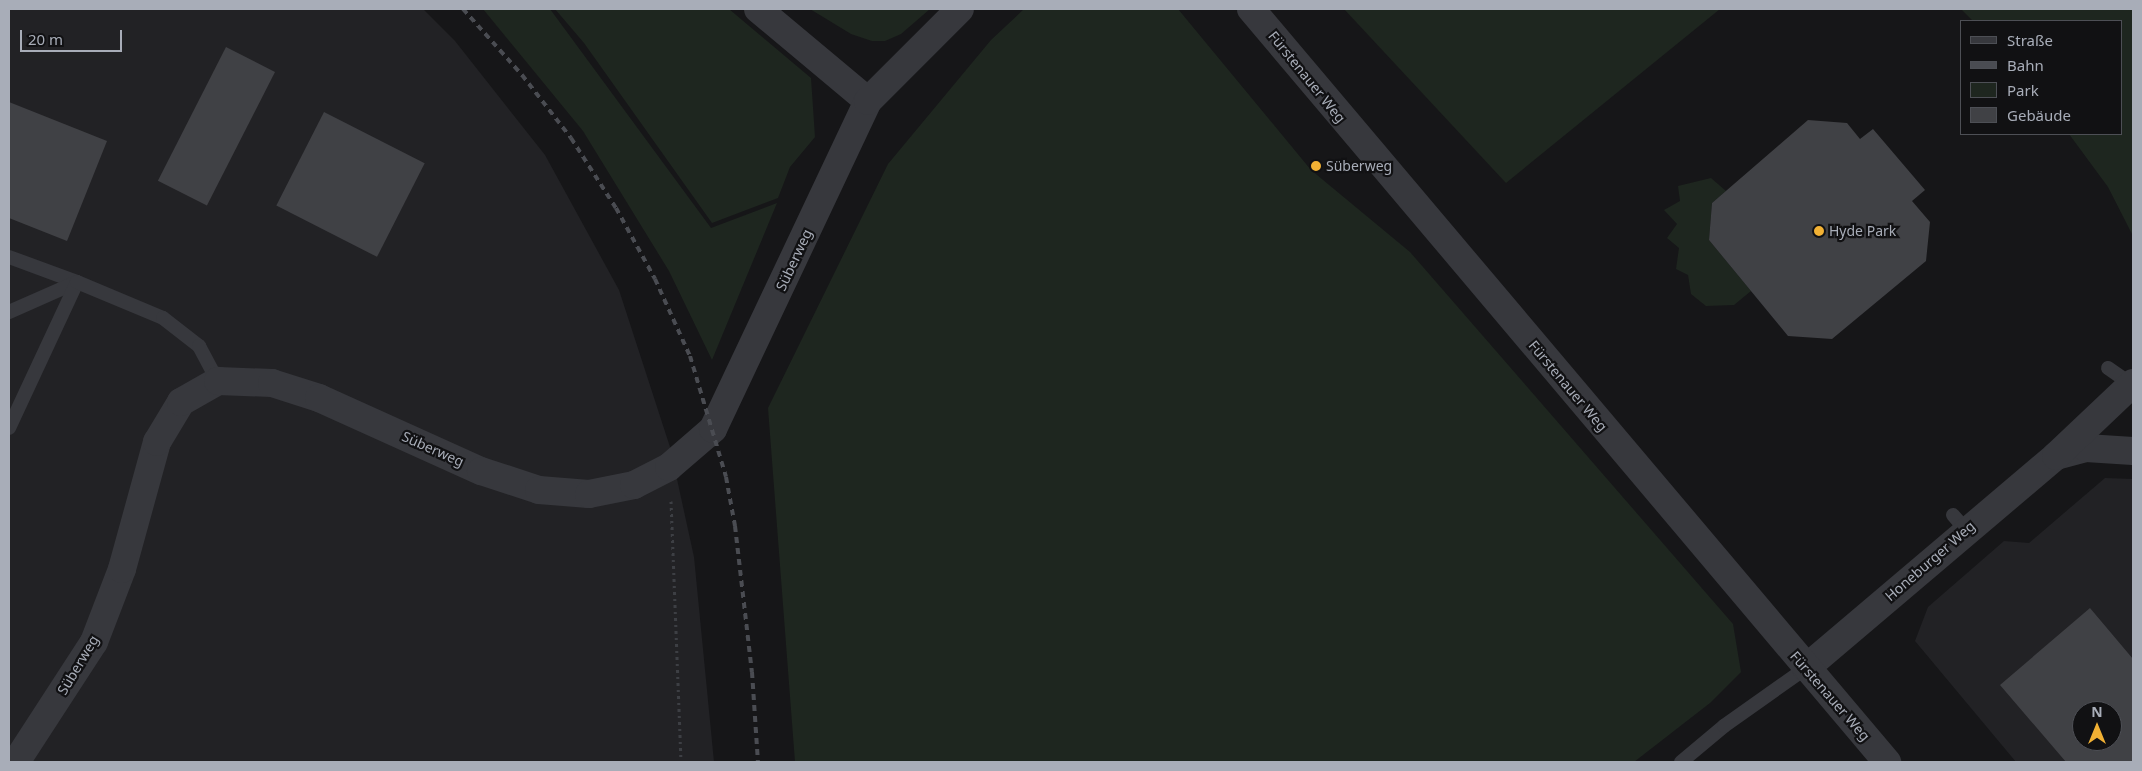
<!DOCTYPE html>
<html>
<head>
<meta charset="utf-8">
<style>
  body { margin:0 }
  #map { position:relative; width:2142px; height:771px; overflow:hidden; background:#161618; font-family:"Noto Sans",sans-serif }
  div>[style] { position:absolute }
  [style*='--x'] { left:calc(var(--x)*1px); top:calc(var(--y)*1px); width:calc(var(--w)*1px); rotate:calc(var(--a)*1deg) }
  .built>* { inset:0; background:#222225 }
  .green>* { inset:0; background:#1e261f }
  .building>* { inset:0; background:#404145; transform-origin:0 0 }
  .path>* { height:3px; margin-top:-1.5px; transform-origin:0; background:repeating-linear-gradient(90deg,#3d3f44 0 2.5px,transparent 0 6.5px) }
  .service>* { height:14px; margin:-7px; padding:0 7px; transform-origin:7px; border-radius:7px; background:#37383d }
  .minor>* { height:28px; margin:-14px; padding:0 14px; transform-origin:14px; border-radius:14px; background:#37383d }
  .tertiary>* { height:28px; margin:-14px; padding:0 14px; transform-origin:14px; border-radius:14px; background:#37383d }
  .rail>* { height:4px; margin-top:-2px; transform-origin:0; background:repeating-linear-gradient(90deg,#4a4c52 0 6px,transparent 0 11px) }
  .dots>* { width:14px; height:14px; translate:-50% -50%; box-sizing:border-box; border:2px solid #111113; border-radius:50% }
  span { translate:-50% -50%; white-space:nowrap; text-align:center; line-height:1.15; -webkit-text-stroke:4.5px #111113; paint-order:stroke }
  .street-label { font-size:14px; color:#a8adb8 }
  .poi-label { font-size:14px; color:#a8adb8 }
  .left { translate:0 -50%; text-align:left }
  .frame { position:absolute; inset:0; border:10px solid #a8adb8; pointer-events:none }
  .legend { position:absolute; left:1960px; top:20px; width:162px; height:115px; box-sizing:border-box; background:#111113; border:1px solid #4d4f55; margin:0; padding:6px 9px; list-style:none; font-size:15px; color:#a8adb8 }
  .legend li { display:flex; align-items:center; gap:10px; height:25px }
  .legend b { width:25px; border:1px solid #4d4f55 }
  .north { position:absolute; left:2072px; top:701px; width:50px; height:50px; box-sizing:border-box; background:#111113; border:1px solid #4d4f55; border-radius:50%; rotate:0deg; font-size:14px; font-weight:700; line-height:20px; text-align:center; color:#a8adb8 }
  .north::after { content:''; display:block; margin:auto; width:18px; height:22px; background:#f2b134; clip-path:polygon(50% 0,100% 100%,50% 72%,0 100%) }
  .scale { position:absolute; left:20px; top:30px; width:102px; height:22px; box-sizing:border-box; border:2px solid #a8adb8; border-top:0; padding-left:6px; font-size:15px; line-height:18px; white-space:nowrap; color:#a8adb8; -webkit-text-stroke:4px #111113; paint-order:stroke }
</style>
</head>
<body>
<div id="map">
  <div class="built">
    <div style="clip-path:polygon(9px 9px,423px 9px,455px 41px,545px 155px,619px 290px,670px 447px,694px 557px,714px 762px,9px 762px)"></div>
    <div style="clip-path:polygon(evenodd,2105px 478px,2133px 479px,2133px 762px,2016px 762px,1915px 641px,1928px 607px,2004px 541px,2029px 543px,2105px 478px,2082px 711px,2112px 711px,2112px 741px,2082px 741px,2082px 711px)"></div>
  </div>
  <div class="green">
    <div style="clip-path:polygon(483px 9px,550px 9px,711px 228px,777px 203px,712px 360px,669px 271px,583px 131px)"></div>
    <div style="clip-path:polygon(555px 9px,729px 9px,811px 78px,815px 137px,790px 167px,778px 198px,712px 223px,584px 43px)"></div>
    <div style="clip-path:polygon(810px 9px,930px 9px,901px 34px,885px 41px,872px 41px,851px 34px)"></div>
    <div style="clip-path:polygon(1024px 9px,1178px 9px,1311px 170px,1410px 252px,1733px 624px,1741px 672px,1710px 703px,1634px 762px,795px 762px,768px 408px,888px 164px,991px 40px)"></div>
    <div style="clip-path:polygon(1344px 9px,1720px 9px,1506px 183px)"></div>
    <div style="clip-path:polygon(1961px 9px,2133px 9px,2133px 236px,2108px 187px,2069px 134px,2121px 134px,2121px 21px,1973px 21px)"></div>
    <div style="clip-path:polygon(1711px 178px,1726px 191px,1712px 203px,1709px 240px,1751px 291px,1734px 305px,1706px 306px,1691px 294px,1688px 275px,1676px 269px,1679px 248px,1667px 238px,1677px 224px,1664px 210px,1680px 201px,1678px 186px)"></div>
  </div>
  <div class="building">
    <div style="left:226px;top:47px;width:55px;height:150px;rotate:27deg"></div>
    <div style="clip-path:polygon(9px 102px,107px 141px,67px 241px,9px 218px)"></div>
    <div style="left:324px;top:112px;width:113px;height:105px;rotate:27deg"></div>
    <div style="clip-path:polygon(1808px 120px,1847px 123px,1860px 139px,1873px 129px,1925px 190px,1912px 201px,1930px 222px,1926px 261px,1832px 339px,1788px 336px,1709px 240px,1712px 203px)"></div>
    <div style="clip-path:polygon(evenodd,2090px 608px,2133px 659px,2133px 762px,2066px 762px,2000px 685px,2090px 608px,2082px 711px,2112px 711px,2112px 741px,2082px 741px,2082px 711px)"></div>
  </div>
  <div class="path">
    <div style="--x:671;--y:501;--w:261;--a:87.8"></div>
  </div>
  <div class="service">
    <div style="--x:9;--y:257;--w:72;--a:20.2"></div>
    <div style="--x:9;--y:312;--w:74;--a:-23.8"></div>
    <div style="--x:2108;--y:368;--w:28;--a:35"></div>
    <div style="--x:9;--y:428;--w:161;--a:-65"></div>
    <div style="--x:77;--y:282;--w:93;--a:22.7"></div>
    <div style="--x:163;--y:318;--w:46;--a:37.9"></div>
    <div style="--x:199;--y:346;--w:40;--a:62"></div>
    <div style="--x:1953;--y:515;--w:18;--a:49"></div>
    <div style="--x:1681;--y:762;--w:56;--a:-39.9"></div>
    <div style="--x:1724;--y:726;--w:100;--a:-35.3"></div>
  </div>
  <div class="minor">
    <div style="--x:758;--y:9;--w:143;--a:39.9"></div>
    <div style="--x:2056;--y:456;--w:31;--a:-15"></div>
    <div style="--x:2086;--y:448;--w:47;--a:3.7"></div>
    <div style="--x:1806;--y:668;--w:328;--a:-40.3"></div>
    <div style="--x:2056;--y:456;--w:106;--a:-43.5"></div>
    <div style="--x:16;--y:762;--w:143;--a:-57"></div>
    <div style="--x:94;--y:642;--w:78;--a:-69"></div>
    <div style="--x:122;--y:569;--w:132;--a:-74.6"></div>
    <div style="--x:157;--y:442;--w:47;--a:-59"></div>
    <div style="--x:181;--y:402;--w:43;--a:-29.6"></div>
    <div style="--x:218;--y:381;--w:54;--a:2.1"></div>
    <div style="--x:272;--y:383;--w:49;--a:17.7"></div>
    <div style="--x:319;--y:398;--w:178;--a:24.3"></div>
    <div style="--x:481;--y:471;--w:61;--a:18.1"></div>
    <div style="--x:539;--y:490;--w:50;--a:4.6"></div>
    <div style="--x:589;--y:494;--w:46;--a:-11.3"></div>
    <div style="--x:634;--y:485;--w:39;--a:-27"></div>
    <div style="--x:669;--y:467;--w:58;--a:-40.8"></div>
    <div style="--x:713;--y:429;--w:363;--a:-64.7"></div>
    <div style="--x:868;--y:101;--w:130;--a:-45"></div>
  </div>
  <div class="tertiary">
    <div style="--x:1251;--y:9;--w:986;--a:49.81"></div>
  </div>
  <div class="rail">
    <div style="--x:463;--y:9;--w:89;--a:48.2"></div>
    <div style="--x:522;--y:75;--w:80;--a:52.1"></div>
    <div style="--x:571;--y:138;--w:83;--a:57.3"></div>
    <div style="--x:616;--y:208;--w:81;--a:61.2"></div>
    <div style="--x:655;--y:279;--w:85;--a:65.6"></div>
    <div style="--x:690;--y:356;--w:126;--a:73.4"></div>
    <div style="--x:726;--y:477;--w:50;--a:79.6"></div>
    <div style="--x:735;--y:526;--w:147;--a:83.4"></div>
    <div style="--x:752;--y:672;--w:90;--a:86.2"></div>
  </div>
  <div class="dots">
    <div style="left:1316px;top:166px;background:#f2b134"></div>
    <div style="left:1819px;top:231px;background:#f2b134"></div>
  </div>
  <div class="street-label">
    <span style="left:1307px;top:77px;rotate:51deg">Fürstenauer Weg</span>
    <span style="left:794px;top:260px;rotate:-65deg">Süberweg</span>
    <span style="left:1568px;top:386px;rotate:50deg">Fürstenauer Weg</span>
    <span style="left:433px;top:449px;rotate:24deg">Süberweg</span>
    <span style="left:1930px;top:561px;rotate:-41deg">Honeburger Weg</span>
    <span style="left:78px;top:665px;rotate:-59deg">Süberweg</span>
    <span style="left:1830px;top:696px;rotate:49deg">Fürstenauer Weg</span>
  </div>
  <div class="poi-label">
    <span class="left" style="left:1326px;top:166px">Süberweg</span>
    <span class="left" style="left:1829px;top:231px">Hyde Park</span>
  </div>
  <div class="frame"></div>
  <ul class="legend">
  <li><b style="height:6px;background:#37383d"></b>Straße</li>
  <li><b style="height:6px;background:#4a4c52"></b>Bahn</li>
  <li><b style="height:14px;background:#1e261f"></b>Park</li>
  <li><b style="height:14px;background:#404145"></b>Gebäude</li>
  </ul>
  <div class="north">N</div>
  <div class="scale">20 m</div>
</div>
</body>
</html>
